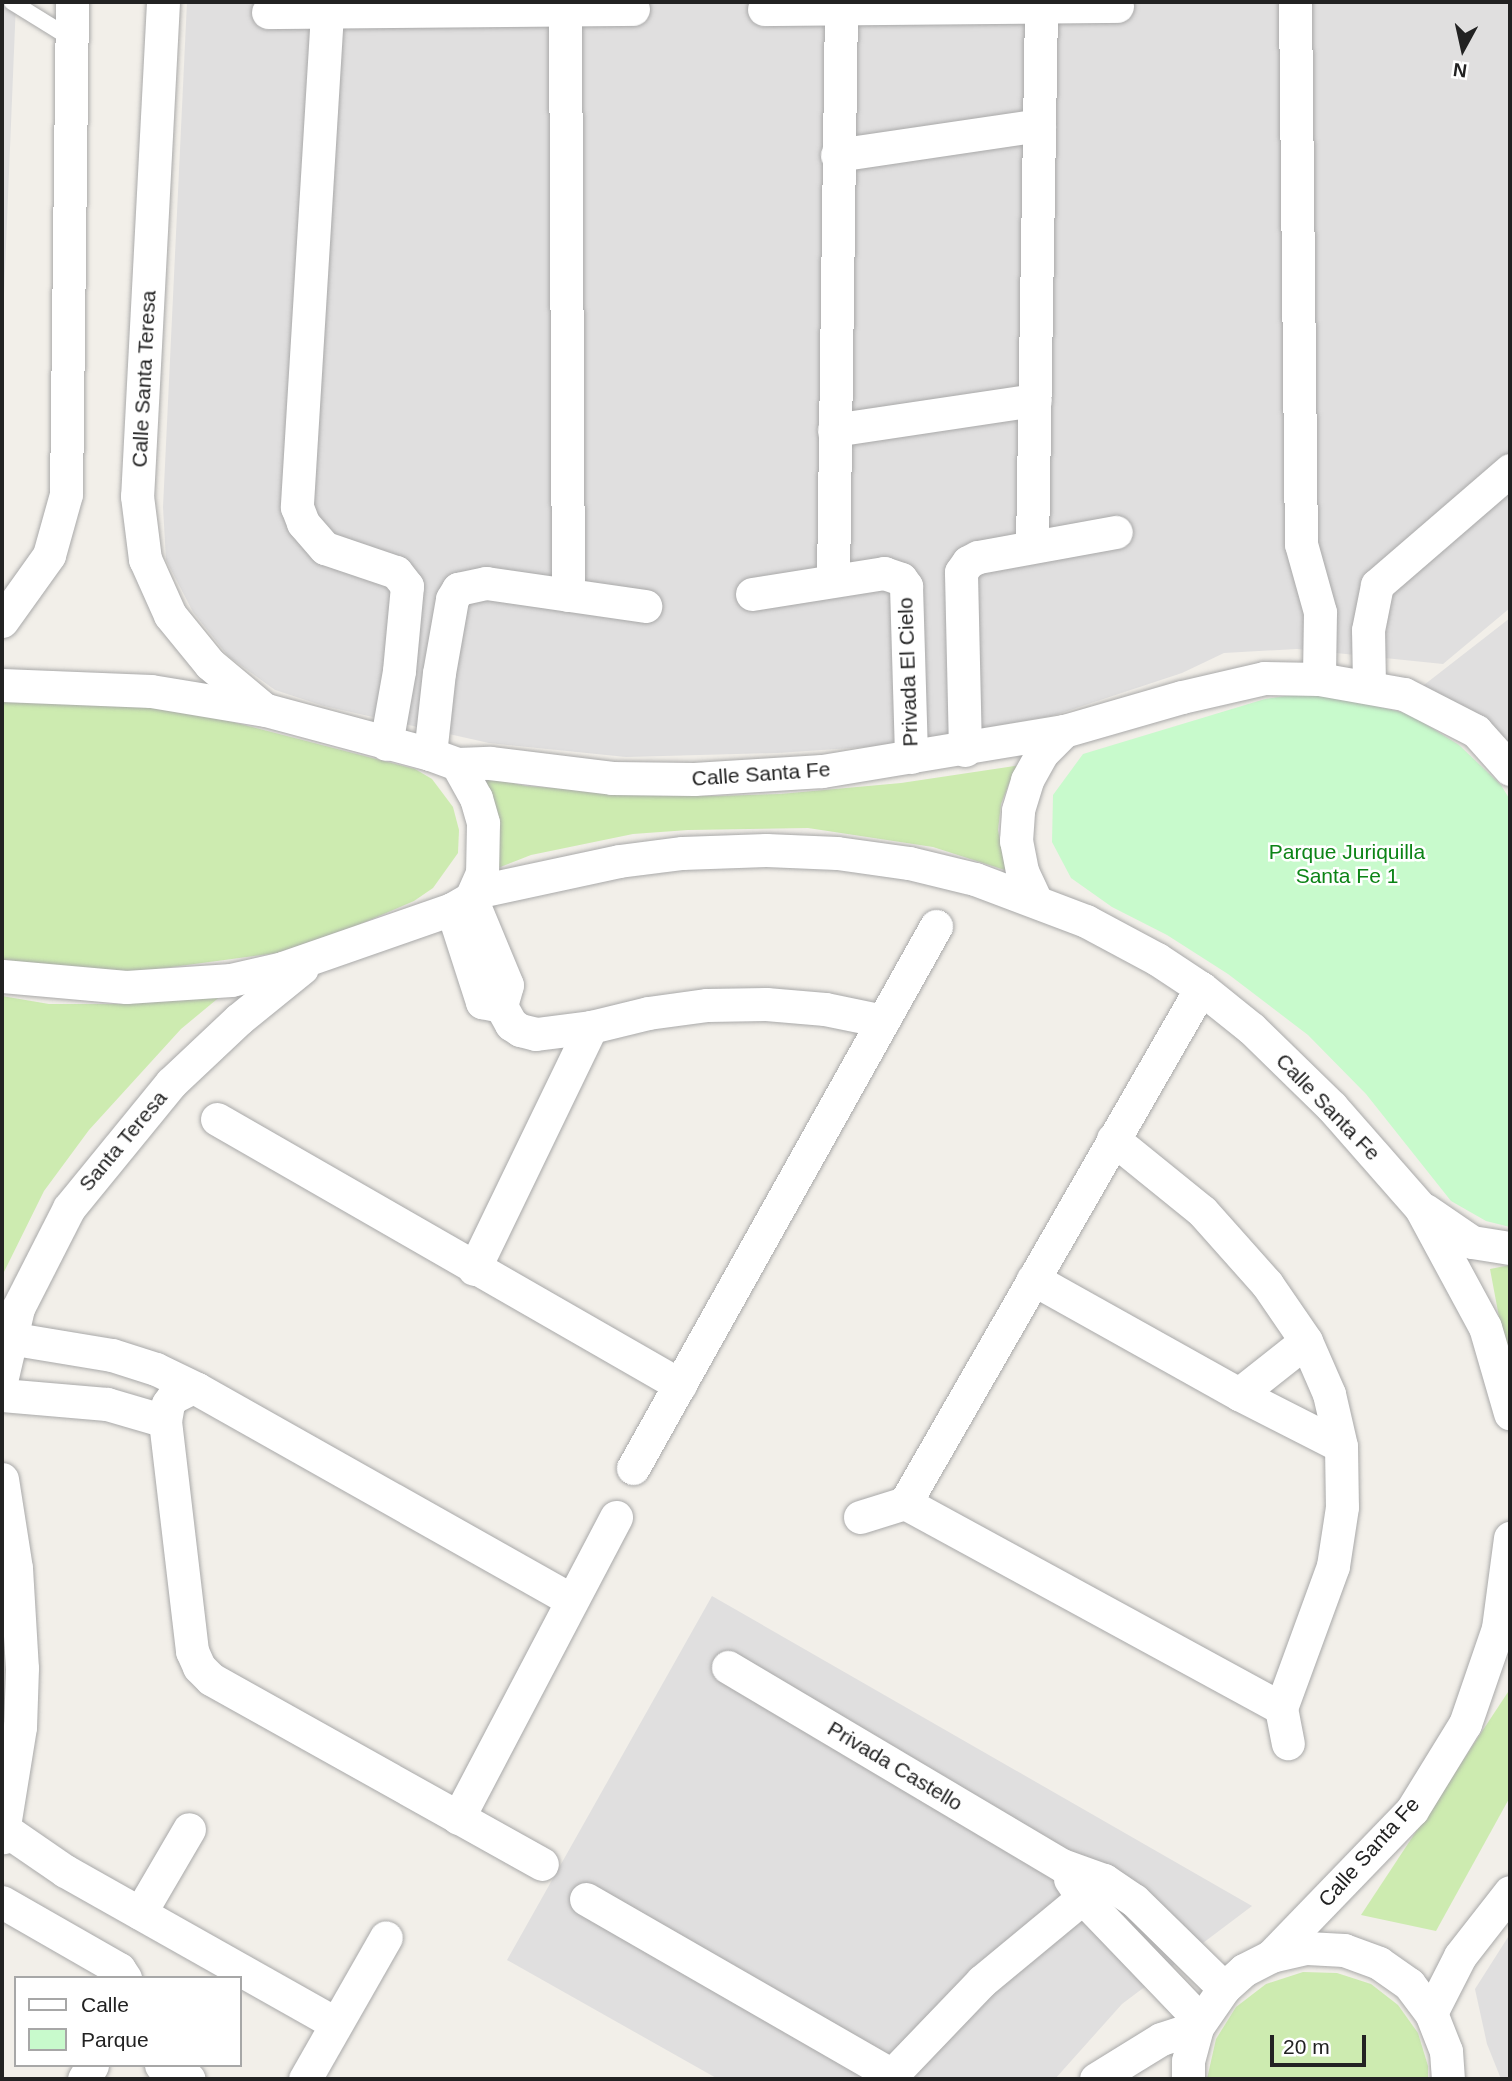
<!DOCTYPE html>
<html>
<head>
<meta charset="utf-8">
<style>
  body { margin:0 }
  #map { position:relative; width:1512px; height:2081px; overflow:hidden; background:#f2efe9; font-family:Arial,sans-serif }
  div>[style] { position:absolute }
  [style*='--x'] { left:calc(var(--x)*1px); top:calc(var(--y)*1px); width:calc(var(--w)*1px); rotate:calc(var(--a)*1deg) }
  .residential>* { inset:0; background:#e0dfdf }
  .grass>* { inset:0; background:#cdebb0 }
  .park>* { inset:0; background:#c8facc }
  .roads { filter:drop-shadow(0 0 2px #a9a9a9) drop-shadow(0 0 2px #a9a9a9) }
  .service>* { height:16px; margin:-8px; padding:0 8px; transform-origin:8px; border-radius:8px; background:#fff }
  .minor>* { height:33px; margin:-16.5px; padding:0 16.5px; transform-origin:16.5px; border-radius:16.5px; background:#fff }
  span { translate:-50% -50%; white-space:nowrap; text-align:center; line-height:1.15; -webkit-text-stroke:5px #fff; paint-order:stroke }
  .street-label { font-size:21px; color:#222 }
  .park-label { font-size:21px; color:#0c8416 }
  .frame { position:absolute; inset:0; border:4px solid #222; pointer-events:none }
  .legend { position:absolute; left:14px; top:1976px; width:228px; height:91px; box-sizing:border-box; background:#fff; border:2px solid #a7a7a7; margin:0; padding:9px 12px; list-style:none; font-size:21px; color:#222 }
  .legend li { display:flex; align-items:center; gap:14px; height:35px }
  .legend b { width:35px; border:2px solid #a7a7a7 }
  .north { position:absolute; left:1428px; top:14px; width:70px; height:70px; -webkit-text-stroke:5px #fff; paint-order:stroke; rotate:188deg; font-size:19px; font-weight:700; line-height:28px; text-align:center; color:#222 }
  .north::after { content:''; display:block; margin:auto; width:24px; height:32px; background:#222; clip-path:polygon(50% 0,100% 100%,50% 72%,0 100%) }
  .scale { position:absolute; left:1270px; top:2035px; width:96px; height:32px; box-sizing:border-box; border:4px solid #222; border-top:0; padding-left:9px; font-size:21px; line-height:24px; white-space:nowrap; color:#222; -webkit-text-stroke:5px #fff; paint-order:stroke }
</style>
</head>
<body>
<div id="map">
  <div class="residential">
    <div style="clip-path:polygon(2px 2px,16px 2px,2px 342px)"></div>
    <div style="clip-path:polygon(187px 2px,1510px 2px,1510px 608px,1443px 664px,1297px 649px,1224px 653px,1182px 673px,1052px 716px,880px 746px,778px 753px,626px 757px,489px 743px,324px 706px,275px 690px,228px 656px,193px 612px,166px 560px,163px 507px)"></div>
    <div style="clip-path:polygon(1510px 618px,1510px 772px,1406px 699px)"></div>
    <div style="clip-path:polygon(712px 1596px,1252px 1906px,1122px 2004px,1055px 2079px,718px 2079px,507px 1960px)"></div>
    <div style="clip-path:polygon(1510px 1934px,1510px 2079px,1501px 2079px,1487px 2044px,1475px 1989px)"></div>
  </div>
  <div class="grass">
    <div style="clip-path:polygon(2px 694px,182px 709px,415px 769px,432px 779px,453px 807px,459px 830px,458px 853px,433px 888px,414px 901px,356px 926px,277px 953px,135px 972px,2px 963px)"></div>
    <div style="clip-path:polygon(1022px 765px,1010px 781px,1001px 804px,998px 830px,1002px 851px,1011px 872px,933px 847px,808px 828px,688px 830px,633px 834px,531px 855px,490px 871px,480px 776px,526px 786px,650px 795px,716px 796px,780px 794px,901px 783px)"></div>
    <div style="clip-path:polygon(228px 990px,181px 1029px,89px 1130px,44px 1191px,2px 1276px,2px 996px,49px 1004px,120px 1004px,183px 1000px)"></div>
    <div style="clip-path:polygon(1510px 1265px,1510px 1376px,1490px 1269px)"></div>
    <div style="clip-path:polygon(1510px 1689px,1510px 1797px,1436px 1931px,1361px 1915px)"></div>
    <div style="clip-path:polygon(1303px 1972px,1337px 1973px,1371px 1984px,1398px 2005px,1418px 2033px,1428px 2066px,1428px 2079px,1207px 2079px,1216px 2039px,1236px 2007px,1266px 1984px)"></div>
  </div>
  <div class="park">
    <div style="clip-path:polygon(1300px 694px,1346px 699px,1409px 714px,1459px 745px,1501px 785px,1510px 800px,1510px 1227px,1486px 1221px,1451px 1201px,1366px 1094px,1308px 1035px,1228px 974px,1167px 935px,1112px 907px,1071px 878px,1052px 842px,1053px 795px,1083px 754px,1265px 699px)"></div>
  </div>
  <div class="roads">
    <div class="service">
      <div style="--x:12;--y:2;--w:70;--a:31.7"></div>
    </div>
    <div class="minor">
      <div style="--x:163;--y:2;--w:495;--a:93"></div>
      <div style="--x:137;--y:496;--w:64;--a:82.8"></div>
      <div style="--x:145;--y:559;--w:61;--a:65.9"></div>
      <div style="--x:170;--y:615;--w:63;--a:50.8"></div>
      <div style="--x:210;--y:664;--w:70;--a:39.8"></div>
      <div style="--x:1295;--y:2;--w:542;--a:89.37"></div>
      <div style="--x:1301;--y:544;--w:71;--a:74.4"></div>
      <div style="--x:1320;--y:612;--w:67;--a:90.9"></div>
      <div style="--x:764;--y:9;--w:353;--a:-0.5"></div>
      <div style="--x:565;--y:11;--w:584;--a:89.71"></div>
      <div style="--x:268;--y:12;--w:365;--a:-0.5"></div>
      <div style="--x:327;--y:13;--w:495;--a:93.5"></div>
      <div style="--x:297;--y:507;--w:17;--a:69"></div>
      <div style="--x:303;--y:523;--w:33;--a:49"></div>
      <div style="--x:325;--y:548;--w:75;--a:18.7"></div>
      <div style="--x:396;--y:572;--w:18;--a:52"></div>
      <div style="--x:407;--y:586;--w:85;--a:95.4"></div>
      <div style="--x:399;--y:671;--w:74;--a:100.1"></div>
      <div style="--x:837;--y:155;--w:204;--a:-8.4"></div>
      <div style="--x:834;--y:430;--w:203;--a:-8.5"></div>
      <div style="--x:1032;--y:546;--w:539;--a:-89.04"></div>
      <div style="--x:833;--y:580;--w:571;--a:-89.2"></div>
      <div style="--x:752;--y:594;--w:134;--a:-9"></div>
      <div style="--x:884;--y:573;--w:18;--a:19"></div>
      <div style="--x:901;--y:579;--w:9;--a:54"></div>
      <div style="--x:906;--y:586;--w:171;--a:88.3"></div>
      <div style="--x:2;--y:621;--w:81;--a:-54.5"></div>
      <div style="--x:49;--y:555;--w:63;--a:-74.4"></div>
      <div style="--x:66;--y:494;--w:492;--a:-89.3"></div>
      <div style="--x:2;--y:685;--w:149;--a:2.3"></div>
      <div style="--x:151;--y:691;--w:117;--a:9.4"></div>
      <div style="--x:266;--y:710;--w:170;--a:15"></div>
      <div style="--x:430;--y:754;--w:29;--a:20"></div>
      <div style="--x:457;--y:764;--w:39;--a:61"></div>
      <div style="--x:476;--y:798;--w:26;--a:74"></div>
      <div style="--x:483;--y:823;--w:50;--a:91.1"></div>
      <div style="--x:482;--y:873;--w:27;--a:114"></div>
      <div style="--x:471;--y:898;--w:22;--a:150"></div>
      <div style="--x:452;--y:909;--w:179;--a:160.8"></div>
      <div style="--x:283;--y:968;--w:53;--a:167"></div>
      <div style="--x:231;--y:980;--w:105;--a:176.2"></div>
      <div style="--x:126;--y:987;--w:124;--a:-174.9"></div>
      <div style="--x:1369;--y:685;--w:55;--a:-91"></div>
      <div style="--x:1368;--y:630;--w:46;--a:-78.7"></div>
      <div style="--x:1377;--y:585;--w:176;--a:-40.8"></div>
      <div style="--x:965;--y:750;--w:178;--a:-91.3"></div>
      <div style="--x:961;--y:572;--w:12;--a:-55"></div>
      <div style="--x:968;--y:562;--w:11;--a:-27"></div>
      <div style="--x:978;--y:557;--w:140;--a:-10.3"></div>
      <div style="--x:430;--y:754;--w:81;--a:-83.7"></div>
      <div style="--x:439;--y:673;--w:75;--a:-80"></div>
      <div style="--x:452;--y:599;--w:12;--a:-59"></div>
      <div style="--x:458;--y:589;--w:29;--a:-12"></div>
      <div style="--x:486;--y:583;--w:161;--a:8.2"></div>
      <div style="--x:457;--y:764;--w:33;--a:-2"></div>
      <div style="--x:490;--y:763;--w:123;--a:7"></div>
      <div style="--x:612;--y:778;--w:82;--a:0.7"></div>
      <div style="--x:694;--y:779;--w:128;--a:-3.6"></div>
      <div style="--x:822;--y:771;--w:245;--a:-9.4"></div>
      <div style="--x:1064;--y:731;--w:123;--a:-16.1"></div>
      <div style="--x:1182;--y:697;--w:84;--a:-13"></div>
      <div style="--x:1264;--y:678;--w:55;--a:1"></div>
      <div style="--x:1319;--y:679;--w:86;--a:10"></div>
      <div style="--x:1404;--y:694;--w:81;--a:27.2"></div>
      <div style="--x:1476;--y:731;--w:51;--a:48.2"></div>
      <div style="--x:475;--y:892;--w:147;--a:-12.1"></div>
      <div style="--x:619;--y:861;--w:64;--a:-7.2"></div>
      <div style="--x:682;--y:853;--w:84;--a:-2"></div>
      <div style="--x:766;--y:850;--w:71;--a:2.4"></div>
      <div style="--x:837;--y:853;--w:73;--a:7.9"></div>
      <div style="--x:909;--y:863;--w:68;--a:13.6"></div>
      <div style="--x:975;--y:879;--w:119;--a:20.7"></div>
      <div style="--x:1086;--y:921;--w:81;--a:28.2"></div>
      <div style="--x:1157;--y:959;--w:53;--a:33.4"></div>
      <div style="--x:1201;--y:988;--w:64;--a:38.7"></div>
      <div style="--x:1251;--y:1028;--w:113;--a:44.3"></div>
      <div style="--x:1332;--y:1107;--w:133;--a:48.7"></div>
      <div style="--x:1420;--y:1207;--w:136;--a:61.6"></div>
      <div style="--x:1485;--y:1327;--w:90;--a:73.8"></div>
      <div style="--x:471;--y:898;--w:94;--a:67.5"></div>
      <div style="--x:507;--y:985;--w:22;--a:106"></div>
      <div style="--x:501;--y:1006;--w:21;--a:61"></div>
      <div style="--x:511;--y:1024;--w:11;--a:34"></div>
      <div style="--x:520;--y:1030;--w:16;--a:14"></div>
      <div style="--x:536;--y:1034;--w:55;--a:-7.3"></div>
      <div style="--x:591;--y:1027;--w:59;--a:-13.8"></div>
      <div style="--x:648;--y:1013;--w:60;--a:-7.7"></div>
      <div style="--x:707;--y:1005;--w:59;--a:-1"></div>
      <div style="--x:766;--y:1004;--w:59;--a:4.8"></div>
      <div style="--x:825;--y:1009;--w:59;--a:11.7"></div>
      <div style="--x:1035;--y:899;--w:31;--a:-115"></div>
      <div style="--x:1022;--y:871;--w:31;--a:-101"></div>
      <div style="--x:1016;--y:841;--w:31;--a:-86"></div>
      <div style="--x:1018;--y:810;--w:31;--a:-73"></div>
      <div style="--x:1027;--y:780;--w:31;--a:-61"></div>
      <div style="--x:1042;--y:753;--w:31;--a:-45"></div>
      <div style="--x:452;--y:909;--w:98;--a:72.1"></div>
      <div style="--x:482;--y:1002;--w:19;--a:12"></div>
      <div style="--x:217;--y:1119;--w:534;--a:29.88"></div>
      <div style="--x:1113;--y:1139;--w:114;--a:39"></div>
      <div style="--x:1202;--y:1211;--w:98;--a:48.3"></div>
      <div style="--x:1267;--y:1284;--w:69;--a:55.6"></div>
      <div style="--x:1306;--y:1341;--w:58;--a:66.5"></div>
      <div style="--x:1329;--y:1394;--w:53;--a:77"></div>
      <div style="--x:1341;--y:1446;--w:61;--a:89.1"></div>
      <div style="--x:1342;--y:1507;--w:60;--a:98.7"></div>
      <div style="--x:1333;--y:1566;--w:151;--a:110.1"></div>
      <div style="--x:1281;--y:1708;--w:36;--a:79"></div>
      <div style="--x:1425;--y:1210;--w:57;--a:34.2"></div>
      <div style="--x:1472;--y:1242;--w:38;--a:9"></div>
      <div style="--x:474;--y:1269;--w:269;--a:-64.2"></div>
      <div style="--x:1033;--y:1279;--w:236;--a:29.2"></div>
      <div style="--x:1239;--y:1394;--w:114;--a:27"></div>
      <div style="--x:9;--y:1338;--w:104;--a:9.4"></div>
      <div style="--x:112;--y:1355;--w:46;--a:17.7"></div>
      <div style="--x:156;--y:1369;--w:46;--a:26"></div>
      <div style="--x:197;--y:1389;--w:428;--a:29.4"></div>
      <div style="--x:2;--y:1377;--w:71;--a:-76.9"></div>
      <div style="--x:18;--y:1308;--w:112;--a:-63"></div>
      <div style="--x:69;--y:1208;--w:161;--a:-50.8"></div>
      <div style="--x:171;--y:1083;--w:93;--a:-43.3"></div>
      <div style="--x:239;--y:1019;--w:81;--a:-39"></div>
      <div style="--x:197;--y:1389;--w:8;--a:180"></div>
      <div style="--x:189;--y:1389;--w:18;--a:153"></div>
      <div style="--x:173;--y:1397;--w:9;--a:126"></div>
      <div style="--x:168;--y:1404;--w:17;--a:100"></div>
      <div style="--x:165;--y:1421;--w:232;--a:83.3"></div>
      <div style="--x:192;--y:1651;--w:17;--a:66"></div>
      <div style="--x:199;--y:1667;--w:17;--a:45"></div>
      <div style="--x:211;--y:1679;--w:379;--a:29.2"></div>
      <div style="--x:1239;--y:1394;--w:85;--a:-38.3"></div>
      <div style="--x:2;--y:1395;--w:105;--a:4.9"></div>
      <div style="--x:107;--y:1404;--w:60;--a:16.3"></div>
      <div style="--x:633;--y:1468;--w:621;--a:-60.79"></div>
      <div style="--x:2;--y:1479;--w:90;--a:81.1"></div>
      <div style="--x:16;--y:1568;--w:100;--a:86.6"></div>
      <div style="--x:22;--y:1668;--w:59;--a:91.9"></div>
      <div style="--x:20;--y:1727;--w:112;--a:99.2"></div>
      <div style="--x:905;--y:1503;--w:428;--a:28.6"></div>
      <div style="--x:860;--y:1517;--w:47;--a:-17.3"></div>
      <div style="--x:905;--y:1503;--w:594;--a:-60.11"></div>
      <div style="--x:728;--y:1667;--w:388;--a:30.7"></div>
      <div style="--x:1062;--y:1865;--w:45;--a:19.7"></div>
      <div style="--x:1104;--y:1880;--w:36;--a:34"></div>
      <div style="--x:1134;--y:1900;--w:126;--a:44.4"></div>
      <div style="--x:458;--y:1818;--w:340;--a:-62.3"></div>
      <div style="--x:4;--y:1829;--w:74;--a:34.5"></div>
      <div style="--x:65;--y:1871;--w:311;--a:29.4"></div>
      <div style="--x:1070;--y:1879;--w:22;--a:56"></div>
      <div style="--x:1082;--y:1897;--w:170;--a:46.2"></div>
      <div style="--x:586;--y:1899;--w:353;--a:29.9"></div>
      <div style="--x:2;--y:1902;--w:135;--a:29.8"></div>
      <div style="--x:119;--y:1969;--w:11;--a:56"></div>
      <div style="--x:140;--y:1913;--w:97;--a:-59.7"></div>
      <div style="--x:1271;--y:1956;--w:203;--a:-46"></div>
      <div style="--x:1412;--y:1810;--w:101;--a:-58.4"></div>
      <div style="--x:1465;--y:1724;--w:102;--a:-71"></div>
      <div style="--x:1498;--y:1628;--w:91;--a:-82.4"></div>
      <div style="--x:1431;--y:2013;--w:64;--a:-63"></div>
      <div style="--x:1460;--y:1956;--w:81;--a:-52"></div>
      <div style="--x:161;--y:2065;--w:31;--a:27"></div>
      <div style="--x:84;--y:2079;--w:16;--a:-60"></div>
      <div style="--x:305;--y:2079;--w:163;--a:-60.3"></div>
      <div style="--x:888;--y:2079;--w:136;--a:-46.2"></div>
      <div style="--x:982;--y:1981;--w:158;--a:-39.6"></div>
      <div style="--x:1096;--y:2079;--w:76;--a:-31.6"></div>
      <div style="--x:1161;--y:2039;--w:38;--a:-18"></div>
      <div style="--x:1188;--y:2079;--w:18;--a:-90"></div>
      <div style="--x:1188;--y:2061;--w:35;--a:-75"></div>
      <div style="--x:1197;--y:2027;--w:47;--a:-55.3"></div>
      <div style="--x:1224;--y:1988;--w:27;--a:-42"></div>
      <div style="--x:1244;--y:1970;--w:30;--a:-27"></div>
      <div style="--x:1271;--y:1956;--w:37;--a:-13"></div>
      <div style="--x:1307;--y:1948;--w:37;--a:3"></div>
      <div style="--x:1344;--y:1950;--w:37;--a:20"></div>
      <div style="--x:1379;--y:1963;--w:37;--a:35"></div>
      <div style="--x:1409;--y:1984;--w:36;--a:53"></div>
      <div style="--x:1431;--y:2013;--w:41;--a:68.5"></div>
      <div style="--x:1446;--y:2051;--w:28;--a:86"></div>
    </div>
  </div>
  <div class="street-label">
    <span style="left:144px;top:379px;rotate:-87deg">Calle Santa Teresa</span>
    <span style="left:908px;top:672px;rotate:-92deg">Privada El Cielo</span>
    <span style="left:761px;top:774px;rotate:-4deg">Calle Santa Fe</span>
    <span style="left:1328px;top:1107px;rotate:46deg">Calle Santa Fe</span>
    <span style="left:123px;top:1141px;rotate:-50deg">Santa Teresa</span>
    <span style="left:895px;top:1766px;rotate:31deg">Privada Castello</span>
    <span style="left:1369px;top:1852px;rotate:-48deg">Calle Santa Fe</span>
  </div>
  <div class="park-label">
    <span style="left:1347px;top:864px">Parque Juriquilla<br>Santa Fe 1</span>
  </div>
  <div class="frame"></div>
  <ul class="legend">
  <li><b style="height:9px;background:#fff"></b>Calle</li>
  <li><b style="height:19px;background:#c8facc"></b>Parque</li>
  </ul>
  <div class="north">N</div>
  <div class="scale">20 m</div>
</div>
</body>
</html>
